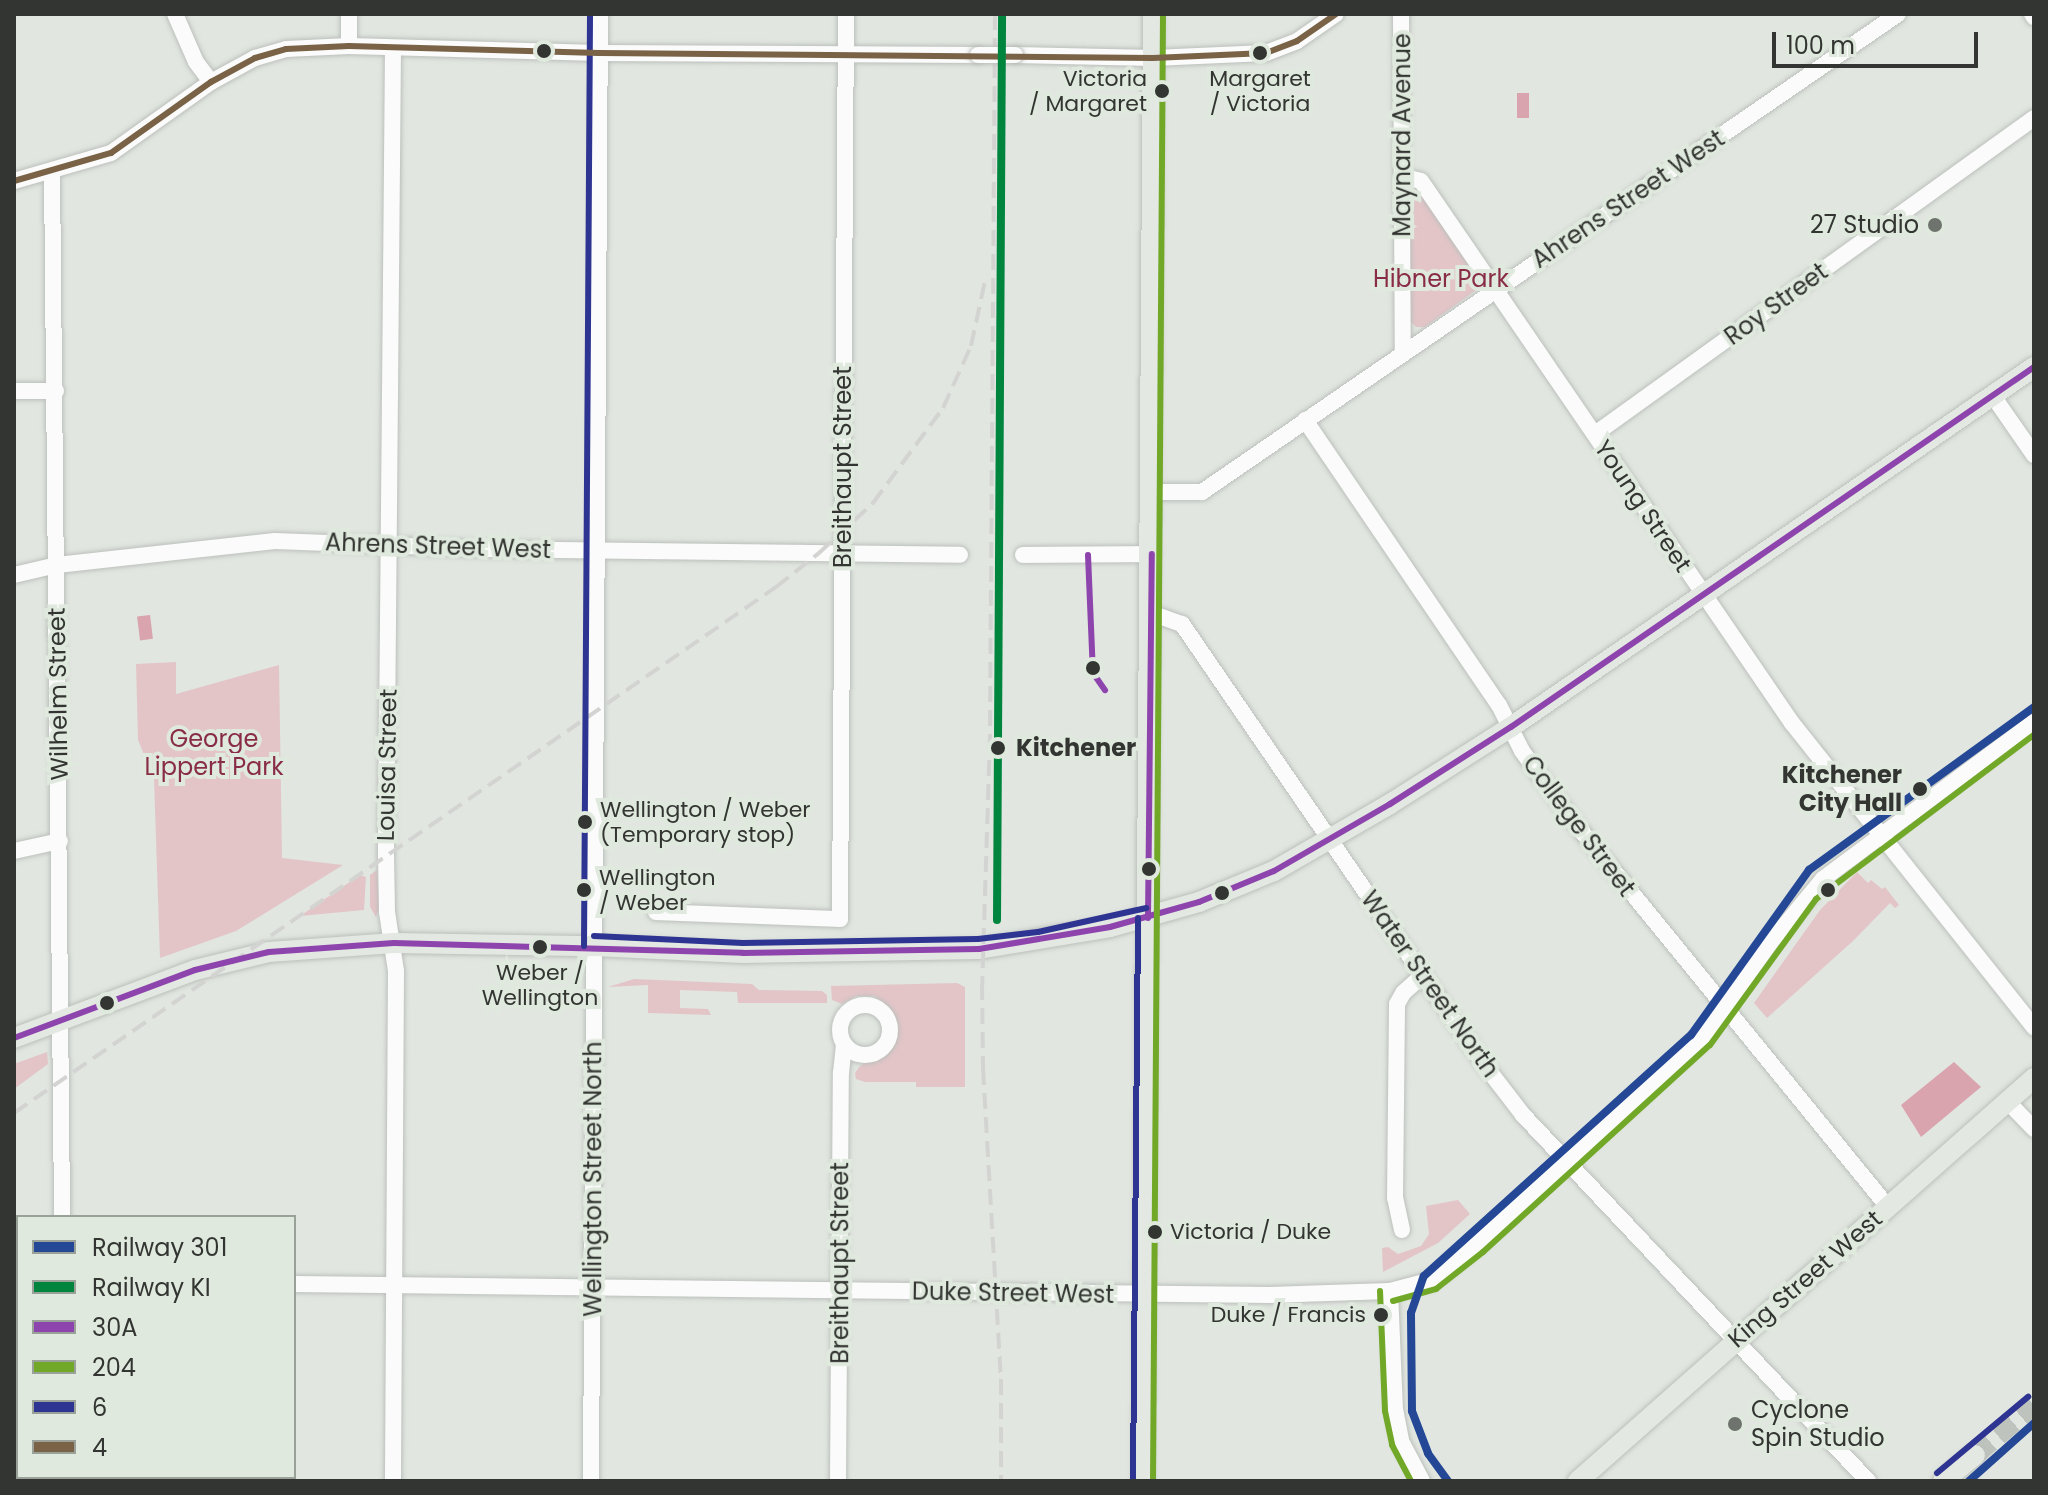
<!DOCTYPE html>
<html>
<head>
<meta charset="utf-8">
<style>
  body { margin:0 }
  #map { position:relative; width:2048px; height:1495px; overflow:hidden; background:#e1e6e0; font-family:Poppins,sans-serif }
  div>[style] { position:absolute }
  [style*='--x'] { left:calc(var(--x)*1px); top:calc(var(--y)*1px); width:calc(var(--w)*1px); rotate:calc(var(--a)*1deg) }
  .green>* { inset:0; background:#e3c5c8 }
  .water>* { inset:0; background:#daa4ae; transform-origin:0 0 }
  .major-tunnel>* { height:20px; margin-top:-10px; transform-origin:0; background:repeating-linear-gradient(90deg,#bec3bd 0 20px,transparent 0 30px) }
  .roads { filter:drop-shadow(0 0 2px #bcc0bc) drop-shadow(0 0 2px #bcc0bc) }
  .minor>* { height:16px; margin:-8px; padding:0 8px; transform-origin:8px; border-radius:8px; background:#fafbfa }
  .minor>.ring { margin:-8px; padding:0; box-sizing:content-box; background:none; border:16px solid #fafbfa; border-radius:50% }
  .major>* { height:20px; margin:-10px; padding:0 10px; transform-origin:10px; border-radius:10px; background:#e3e8e2 }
  .rail>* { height:4px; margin-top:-2px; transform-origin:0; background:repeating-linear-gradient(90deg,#d3d4d2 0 16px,transparent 0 24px) }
  .bridges { filter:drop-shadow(0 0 2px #bcc0bc) drop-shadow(0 0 2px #bcc0bc) }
  .minor-bridge>* { height:16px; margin:-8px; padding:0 8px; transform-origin:8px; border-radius:8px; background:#fafbfa }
  .bus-1>* { height:6px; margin:-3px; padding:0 3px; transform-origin:3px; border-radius:3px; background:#8e44ad }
  .bus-2>* { height:6px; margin:-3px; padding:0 3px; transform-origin:3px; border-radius:3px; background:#72a828 }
  .bus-3>* { height:6px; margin:-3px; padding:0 3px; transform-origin:3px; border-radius:3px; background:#2e3491 }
  .bus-4>* { height:6px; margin:-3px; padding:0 3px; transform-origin:3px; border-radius:3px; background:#796246 }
  .rail-1>* { height:8px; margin:-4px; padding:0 4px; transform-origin:4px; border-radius:4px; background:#244895 }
  .rail-2>* { height:8px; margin:-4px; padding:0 4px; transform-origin:4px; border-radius:4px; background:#00853f }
  .dots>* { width:22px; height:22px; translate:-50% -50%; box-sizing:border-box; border:4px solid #e0e9dd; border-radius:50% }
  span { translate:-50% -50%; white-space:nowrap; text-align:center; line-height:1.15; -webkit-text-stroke:8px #e0e9dd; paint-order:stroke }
  .bus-label { font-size:22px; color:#323531 }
  .right { translate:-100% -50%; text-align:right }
  .left { translate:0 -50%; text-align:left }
  .street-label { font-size:24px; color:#323531 }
  .poi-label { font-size:24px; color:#323531 }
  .park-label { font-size:24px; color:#892c47 }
  .stop-label { font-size:24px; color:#323531; font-weight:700 }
  .frame { position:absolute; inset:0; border:16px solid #323531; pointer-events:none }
  .legend { position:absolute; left:16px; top:1215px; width:280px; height:264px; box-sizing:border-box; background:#e0e9dd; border:2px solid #9aa198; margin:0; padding:10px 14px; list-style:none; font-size:24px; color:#323531 }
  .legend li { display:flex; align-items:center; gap:16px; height:40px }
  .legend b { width:40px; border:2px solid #9aa198 }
  .scale { position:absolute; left:1772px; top:32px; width:206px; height:36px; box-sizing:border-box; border:4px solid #323531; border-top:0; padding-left:10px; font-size:24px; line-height:28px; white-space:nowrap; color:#323531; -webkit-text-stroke:6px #e0e9dd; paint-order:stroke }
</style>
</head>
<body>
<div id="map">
  <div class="green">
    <div style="clip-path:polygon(1414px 189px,1421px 190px,1483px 285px,1425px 327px,1416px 327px,1409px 320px,1410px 192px)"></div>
    <div style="clip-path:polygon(176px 662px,176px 694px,279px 665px,282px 858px,343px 865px,236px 931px,160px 958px,154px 779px,138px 740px,136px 664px)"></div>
    <div style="clip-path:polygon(377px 870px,380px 907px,376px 917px,370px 907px,370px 875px)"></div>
    <div style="clip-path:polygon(1857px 872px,1868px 883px,1871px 880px,1882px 889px,1885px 887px,1899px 905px,1895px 908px,1890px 903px,1853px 941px,1767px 1018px,1754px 1003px,1820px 910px)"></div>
    <div style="clip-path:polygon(360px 875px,366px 877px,364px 910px,300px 916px)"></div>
    <div style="clip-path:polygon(634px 979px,752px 984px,759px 990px,822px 991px,827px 995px,827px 1003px,738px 1003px,737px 992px,680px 990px,680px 1008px,708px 1009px,711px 1015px,648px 1013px,648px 985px,608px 987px)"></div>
    <div style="clip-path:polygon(957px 983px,965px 987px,965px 1087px,916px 1087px,916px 1082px,865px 1082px,856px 1079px,855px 1073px,860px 1066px,888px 1050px,896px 1032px,896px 1021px,891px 1009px,874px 996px,856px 996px,842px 1004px,832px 1000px,831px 986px)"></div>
    <div style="clip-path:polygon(47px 1052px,48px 1064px,14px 1089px,14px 1064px)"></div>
    <div style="clip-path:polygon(1458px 1200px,1470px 1214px,1438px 1243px,1383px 1272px,1382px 1248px,1388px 1247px,1398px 1254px,1421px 1246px,1429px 1234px,1426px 1206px)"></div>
  </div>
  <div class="water">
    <div style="left:1517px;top:93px;width:12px;height:25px"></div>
    <div style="left:150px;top:615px;width:24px;height:13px;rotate:83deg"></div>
    <div style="clip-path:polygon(1954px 1062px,1981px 1087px,1921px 1137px,1901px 1105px)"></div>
  </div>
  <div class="major-tunnel">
    <div style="--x:1975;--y:1455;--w:77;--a:-40.3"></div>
  </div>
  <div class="roads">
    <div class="minor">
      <div style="--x:175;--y:14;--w:52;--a:66.4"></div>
      <div style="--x:196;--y:62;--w:25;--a:53"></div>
      <div style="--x:349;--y:14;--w:32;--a:90"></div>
      <div style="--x:1401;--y:14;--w:339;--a:89.7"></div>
      <div style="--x:2032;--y:14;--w:4;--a:56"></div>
      <div style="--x:393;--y:48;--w:806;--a:90.5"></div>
      <div style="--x:386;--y:854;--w:58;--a:89"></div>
      <div style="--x:387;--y:912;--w:60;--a:81.3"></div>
      <div style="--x:396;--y:971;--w:510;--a:90.34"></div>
      <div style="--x:1015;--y:55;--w:138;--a:1.2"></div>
      <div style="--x:1153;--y:58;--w:113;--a:-2.5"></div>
      <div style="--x:1266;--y:53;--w:33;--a:-21"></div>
      <div style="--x:1297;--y:41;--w:47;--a:-34.7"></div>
      <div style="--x:52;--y:171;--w:1046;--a:89.45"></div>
      <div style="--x:1404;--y:177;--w:17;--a:13"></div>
      <div style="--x:1421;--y:181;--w:657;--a:55.61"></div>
      <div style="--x:1792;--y:723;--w:389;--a:51.5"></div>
      <div style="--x:14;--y:181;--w:101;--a:-16.1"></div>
      <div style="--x:111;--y:153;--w:123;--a:-35.4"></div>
      <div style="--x:211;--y:82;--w:50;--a:-28.6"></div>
      <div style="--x:255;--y:58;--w:32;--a:-16"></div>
      <div style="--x:286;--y:49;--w:63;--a:-2.7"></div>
      <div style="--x:349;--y:46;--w:250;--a:1.6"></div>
      <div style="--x:599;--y:53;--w:379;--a:0.3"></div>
      <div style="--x:14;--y:391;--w:42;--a:0"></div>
      <div style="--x:1993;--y:396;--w:72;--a:55.2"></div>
      <div style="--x:1305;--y:420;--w:345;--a:55.8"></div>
      <div style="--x:1499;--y:705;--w:51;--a:63.4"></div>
      <div style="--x:1522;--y:751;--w:88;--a:53.8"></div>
      <div style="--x:1574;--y:822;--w:497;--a:50.8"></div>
      <div style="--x:1595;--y:434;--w:541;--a:-35.75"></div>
      <div style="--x:1152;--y:492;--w:50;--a:0"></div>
      <div style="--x:1202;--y:492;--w:844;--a:-34.48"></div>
      <div style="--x:1023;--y:555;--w:129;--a:-0.4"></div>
      <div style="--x:14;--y:575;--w:44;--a:-13.1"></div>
      <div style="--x:57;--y:565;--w:219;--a:-6.3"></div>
      <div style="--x:275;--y:541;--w:211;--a:2.2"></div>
      <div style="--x:486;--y:549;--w:474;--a:0.7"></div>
      <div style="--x:1151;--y:613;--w:33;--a:20"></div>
      <div style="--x:1182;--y:624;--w:532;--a:55.56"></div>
      <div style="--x:1483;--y:1063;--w:66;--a:52.4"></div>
      <div style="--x:1523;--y:1115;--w:503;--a:46.69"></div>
      <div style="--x:14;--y:851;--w:47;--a:-12.3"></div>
      <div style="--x:656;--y:912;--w:184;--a:2.2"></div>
      <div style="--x:840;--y:919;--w:905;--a:-89.62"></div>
      <div class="ring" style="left:840px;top:1005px;width:34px;height:34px"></div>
      <div style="--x:2007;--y:1101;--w:39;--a:46"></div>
      <div style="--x:1402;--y:1230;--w:33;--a:-102"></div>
      <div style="--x:1395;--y:1198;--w:194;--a:-89.4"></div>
      <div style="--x:1397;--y:1004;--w:13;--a:-61"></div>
      <div style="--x:1403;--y:993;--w:28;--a:-42"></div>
      <div style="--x:294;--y:1284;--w:976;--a:0.65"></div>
      <div style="--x:1270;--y:1295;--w:120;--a:-1.9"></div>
      <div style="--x:1390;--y:1291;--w:43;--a:-14.7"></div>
      <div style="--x:1432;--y:1280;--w:56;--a:-38.5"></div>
      <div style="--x:1476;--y:1245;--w:307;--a:-42.4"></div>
      <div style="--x:1703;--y:1038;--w:116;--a:-54.8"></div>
      <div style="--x:1770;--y:943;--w:83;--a:-50.4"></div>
      <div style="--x:1823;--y:879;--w:263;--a:-36.7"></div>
      <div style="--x:1390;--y:1291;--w:118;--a:87.6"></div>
      <div style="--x:1395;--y:1409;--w:33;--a:79"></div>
      <div style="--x:1401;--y:1441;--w:45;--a:62.3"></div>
      <div style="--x:14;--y:1350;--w:4;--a:-14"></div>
      <div style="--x:189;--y:1481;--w:4;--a:-90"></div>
      <div style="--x:591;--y:1481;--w:1467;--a:-89.65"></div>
      <div style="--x:838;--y:1481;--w:408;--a:-89.6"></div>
      <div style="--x:841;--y:1073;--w:28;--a:-84"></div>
    </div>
    <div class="major">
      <div style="--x:14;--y:1038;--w:193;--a:-20.6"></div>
      <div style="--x:195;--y:970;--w:76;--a:-13.7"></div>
      <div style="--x:269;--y:952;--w:125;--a:-4.1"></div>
      <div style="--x:394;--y:943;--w:200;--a:0.9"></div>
      <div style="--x:594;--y:946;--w:149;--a:2.7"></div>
      <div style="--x:743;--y:953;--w:236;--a:-1"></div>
      <div style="--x:979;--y:949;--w:133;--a:-9.5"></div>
      <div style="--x:1110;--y:927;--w:92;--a:-15.7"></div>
      <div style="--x:1199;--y:902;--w:81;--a:-22.5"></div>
      <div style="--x:1274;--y:871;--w:134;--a:-30"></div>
      <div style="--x:1390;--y:804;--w:143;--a:-32.5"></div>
      <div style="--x:1511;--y:727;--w:635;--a:-34.54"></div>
      <div style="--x:1143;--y:1481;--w:1467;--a:-89.61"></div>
      <div style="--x:1578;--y:1481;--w:609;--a:-41.47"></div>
      <div style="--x:1943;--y:1481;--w:41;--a:-39.1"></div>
    </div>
  </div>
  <div class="rail">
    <div style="--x:995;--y:14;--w:722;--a:90.4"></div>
    <div style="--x:990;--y:736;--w:248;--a:91.8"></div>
    <div style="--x:982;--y:984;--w:85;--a:89.3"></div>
    <div style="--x:983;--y:1069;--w:311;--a:86.7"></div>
    <div style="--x:1001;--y:1379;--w:102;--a:90"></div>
    <div style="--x:14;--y:1113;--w:926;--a:-34.62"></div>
    <div style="--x:776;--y:587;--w:55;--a:-38.3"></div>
    <div style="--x:819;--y:553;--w:74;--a:-42.8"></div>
    <div style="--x:873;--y:503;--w:118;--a:-53.6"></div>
    <div style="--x:943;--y:408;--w:68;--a:-65.7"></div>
    <div style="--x:971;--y:346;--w:72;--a:-77.9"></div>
  </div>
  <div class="bridges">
    <div class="minor-bridge">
      <div style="--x:978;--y:55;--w:37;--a:0"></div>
    </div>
  </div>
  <div class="bus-1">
    <div style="--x:1088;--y:555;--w:118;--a:87.6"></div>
    <div style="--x:1093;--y:673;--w:21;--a:55"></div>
    <div style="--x:1148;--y:918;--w:364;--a:-89.4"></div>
    <div style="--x:14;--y:1038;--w:193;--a:-20.6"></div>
    <div style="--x:195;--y:970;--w:76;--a:-13.7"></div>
    <div style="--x:269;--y:952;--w:125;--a:-4.1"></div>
    <div style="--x:394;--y:943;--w:349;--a:1.6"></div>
    <div style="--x:743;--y:953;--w:236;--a:-1"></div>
    <div style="--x:979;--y:949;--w:133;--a:-9.5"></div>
    <div style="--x:1110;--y:927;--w:92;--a:-15.7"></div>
    <div style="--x:1199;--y:902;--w:81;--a:-22.5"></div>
    <div style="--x:1274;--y:871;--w:134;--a:-30"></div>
    <div style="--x:1390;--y:804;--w:143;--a:-32.5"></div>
    <div style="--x:1511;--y:727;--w:635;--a:-34.54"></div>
  </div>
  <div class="bus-2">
    <div style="--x:1380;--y:1291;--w:120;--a:87.6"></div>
    <div style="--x:1385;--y:1411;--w:35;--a:78"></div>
    <div style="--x:1392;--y:1445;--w:41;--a:62.2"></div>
    <div style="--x:1393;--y:1301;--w:45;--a:-15.6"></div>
    <div style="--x:1436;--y:1289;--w:60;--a:-38.2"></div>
    <div style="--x:1483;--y:1252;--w:307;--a:-42.4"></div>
    <div style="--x:1710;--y:1045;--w:180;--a:-54"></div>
    <div style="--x:1816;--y:899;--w:273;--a:-37"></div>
    <div style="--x:1153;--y:1481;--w:1467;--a:-89.61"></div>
  </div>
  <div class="bus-3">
    <div style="--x:594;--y:936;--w:149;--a:2.7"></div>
    <div style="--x:743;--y:943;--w:235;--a:-1"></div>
    <div style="--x:978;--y:939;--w:60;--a:-6.7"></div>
    <div style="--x:1038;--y:932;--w:111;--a:-12.5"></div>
    <div style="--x:584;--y:946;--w:932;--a:-89.63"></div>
    <div style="--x:1937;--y:1473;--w:119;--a:-39.9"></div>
    <div style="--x:1133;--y:1481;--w:563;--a:-89.49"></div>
  </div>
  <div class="bus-4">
    <div style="--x:14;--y:181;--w:101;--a:-16.1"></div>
    <div style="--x:111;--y:153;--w:123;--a:-35.4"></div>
    <div style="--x:211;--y:82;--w:50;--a:-28.6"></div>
    <div style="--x:255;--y:58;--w:32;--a:-16"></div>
    <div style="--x:286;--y:49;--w:63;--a:-2.7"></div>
    <div style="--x:349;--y:46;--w:250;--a:1.6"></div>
    <div style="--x:599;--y:53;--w:554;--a:0.52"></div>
    <div style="--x:1153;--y:58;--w:113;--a:-2.5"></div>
    <div style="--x:1266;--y:53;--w:33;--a:-21"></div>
    <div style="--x:1297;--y:41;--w:47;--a:-34.7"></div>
  </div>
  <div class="rail-1">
    <div style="--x:1448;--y:1481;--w:34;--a:-126"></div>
    <div style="--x:1428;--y:1453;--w:45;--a:-110.9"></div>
    <div style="--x:1412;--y:1411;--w:98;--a:-90.6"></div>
    <div style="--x:1411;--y:1313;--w:39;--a:-71"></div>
    <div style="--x:1424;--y:1276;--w:360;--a:-42.1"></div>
    <div style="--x:1691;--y:1035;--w:203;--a:-54.4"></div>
    <div style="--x:1809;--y:870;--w:278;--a:-35.9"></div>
    <div style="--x:1969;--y:1481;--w:87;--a:-41.7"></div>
  </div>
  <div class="rail-2">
    <div style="--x:997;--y:920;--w:906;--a:-89.68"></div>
  </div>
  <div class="dots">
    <div style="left:544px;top:51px;background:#323531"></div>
    <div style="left:1260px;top:53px;background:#323531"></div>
    <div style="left:1162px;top:91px;background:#323531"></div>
    <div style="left:1935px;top:225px;background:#6f736e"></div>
    <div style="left:1093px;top:668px;background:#323531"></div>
    <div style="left:998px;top:748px;background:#323531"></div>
    <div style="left:1920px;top:789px;background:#323531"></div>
    <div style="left:585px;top:822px;background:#323531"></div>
    <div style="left:1149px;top:869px;background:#323531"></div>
    <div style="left:584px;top:890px;background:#323531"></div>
    <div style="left:1828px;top:890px;background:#323531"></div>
    <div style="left:1222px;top:893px;background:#323531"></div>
    <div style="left:540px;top:947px;background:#323531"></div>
    <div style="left:107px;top:1003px;background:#323531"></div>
    <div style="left:1155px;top:1232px;background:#323531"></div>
    <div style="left:1381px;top:1315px;background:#323531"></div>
    <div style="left:1735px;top:1424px;background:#6f736e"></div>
  </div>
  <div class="bus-label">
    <span class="right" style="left:1147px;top:91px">Victoria<br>/ Margaret</span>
    <span style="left:1260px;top:91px">Margaret<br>/ Victoria</span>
    <span class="left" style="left:600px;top:822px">Wellington / Weber<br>(Temporary stop)</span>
    <span class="left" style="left:599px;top:890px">Wellington<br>/ Weber</span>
    <span style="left:540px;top:985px">Weber /<br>Wellington</span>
    <span class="left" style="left:1170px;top:1232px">Victoria / Duke</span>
    <span class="right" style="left:1366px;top:1315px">Duke / Francis</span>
  </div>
  <div class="street-label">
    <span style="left:1402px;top:135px;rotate:-90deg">Maynard Avenue</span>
    <span style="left:1628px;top:199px;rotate:-34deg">Ahrens Street West</span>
    <span style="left:1776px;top:304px;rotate:-36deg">Roy Street</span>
    <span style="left:843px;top:467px;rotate:-90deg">Breithaupt Street</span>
    <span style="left:1643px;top:506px;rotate:56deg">Young Street</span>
    <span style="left:438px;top:546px;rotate:2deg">Ahrens Street West</span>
    <span style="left:58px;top:694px;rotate:-91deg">Wilhelm Street</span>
    <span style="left:387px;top:765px;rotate:-89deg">Louisa Street</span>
    <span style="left:1579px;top:826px;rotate:53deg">College Street</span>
    <span style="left:1430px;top:984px;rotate:55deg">Water Street North</span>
    <span style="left:593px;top:1179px;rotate:-90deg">Wellington Street North</span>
    <span style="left:840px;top:1263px;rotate:-90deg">Breithaupt Street</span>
    <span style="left:1805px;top:1279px;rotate:-41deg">King Street West</span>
    <span style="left:1013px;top:1293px;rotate:1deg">Duke Street West</span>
  </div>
  <div class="poi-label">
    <span class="right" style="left:1919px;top:225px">27 Studio</span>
    <span class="left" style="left:1751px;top:1424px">Cyclone<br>Spin Studio</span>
  </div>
  <div class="park-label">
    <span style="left:1441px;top:279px">Hibner Park</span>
    <span style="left:214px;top:753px">George<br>Lippert Park</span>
  </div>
  <div class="stop-label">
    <span class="left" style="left:1016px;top:748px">Kitchener</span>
    <span class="right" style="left:1902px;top:789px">Kitchener<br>City Hall</span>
  </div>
  <div class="frame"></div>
  <ul class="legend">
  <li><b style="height:10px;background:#244895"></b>Railway 301</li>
  <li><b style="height:10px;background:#00853f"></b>Railway KI</li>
  <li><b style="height:10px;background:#8e44ad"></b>30A</li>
  <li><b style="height:10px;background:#72a828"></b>204</li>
  <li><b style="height:10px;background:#2e3491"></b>6</li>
  <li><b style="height:10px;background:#796246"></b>4</li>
  </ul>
  <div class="scale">100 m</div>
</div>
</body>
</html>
